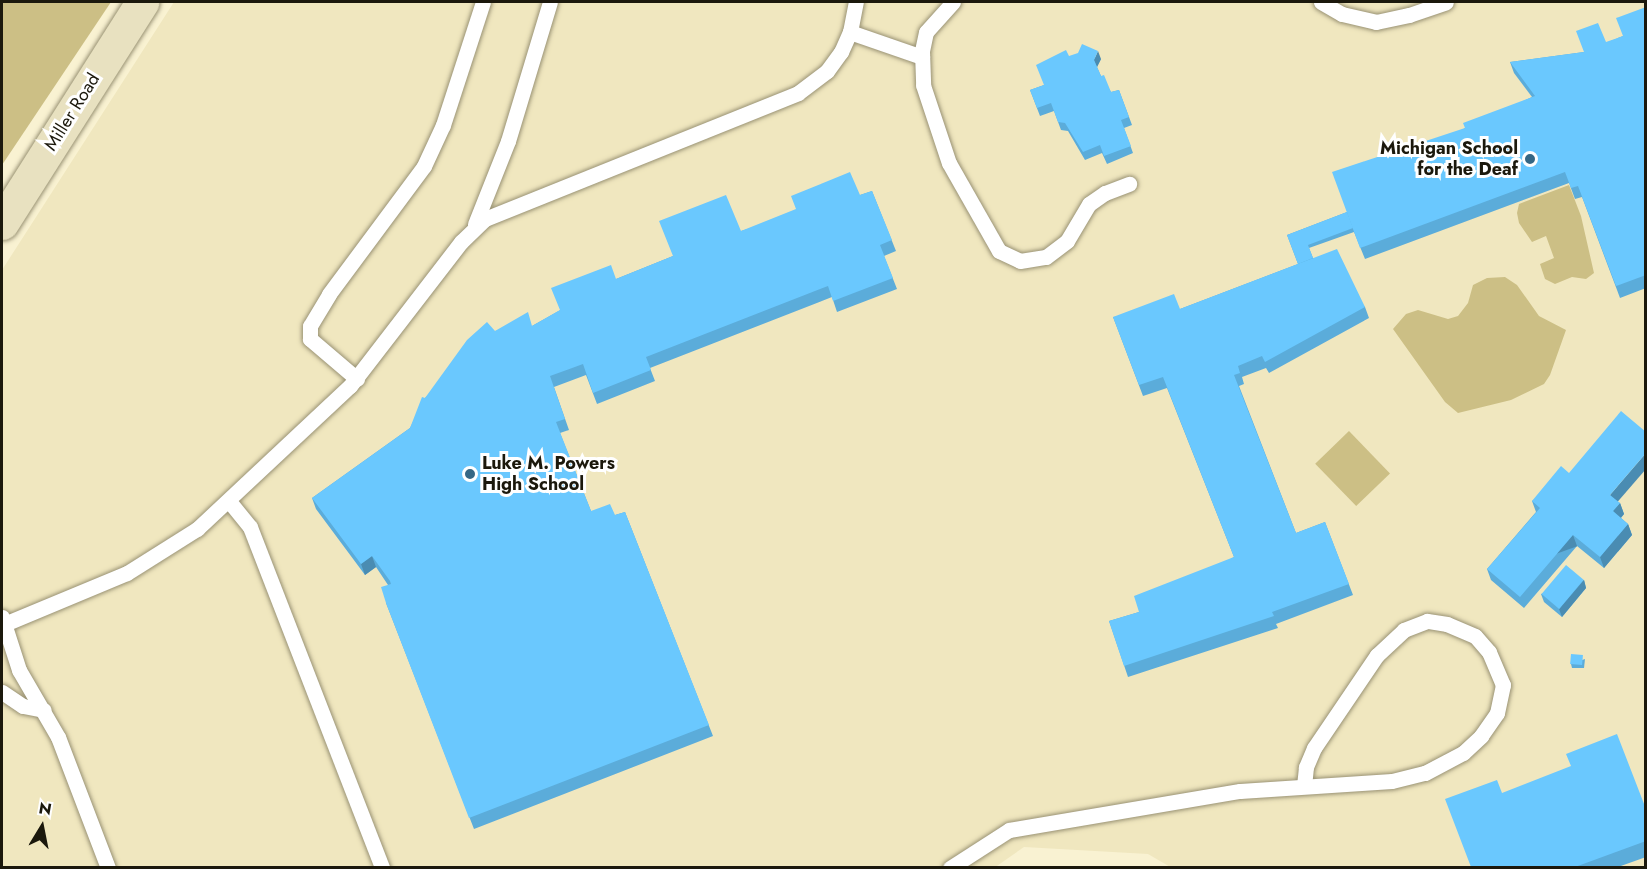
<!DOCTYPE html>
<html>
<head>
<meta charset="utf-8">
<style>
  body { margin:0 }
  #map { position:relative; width:1647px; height:869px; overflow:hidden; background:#f9f2d2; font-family:Jost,sans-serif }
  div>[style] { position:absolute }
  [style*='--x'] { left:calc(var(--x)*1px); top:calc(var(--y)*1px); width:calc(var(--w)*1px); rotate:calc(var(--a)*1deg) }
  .built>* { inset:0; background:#f0e7bf }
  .green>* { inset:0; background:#ccbf85; transform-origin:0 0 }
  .roads { filter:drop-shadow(0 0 2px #999274) drop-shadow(0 0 2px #999274) }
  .lane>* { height:15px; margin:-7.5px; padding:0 7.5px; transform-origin:7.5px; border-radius:7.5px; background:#fff }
  .secondary>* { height:33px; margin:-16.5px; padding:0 16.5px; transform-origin:16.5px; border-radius:16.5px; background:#e8e1c0 }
  .wall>* { inset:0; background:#5bacda }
  .shaded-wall>* { inset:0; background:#4a8cb2; transform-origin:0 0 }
  .building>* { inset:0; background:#6ac8fe; transform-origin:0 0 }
  .dots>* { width:16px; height:16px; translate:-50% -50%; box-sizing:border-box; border:3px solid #fff; border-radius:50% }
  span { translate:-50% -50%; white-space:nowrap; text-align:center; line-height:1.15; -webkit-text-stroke:6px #fff; paint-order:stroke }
  .street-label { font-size:18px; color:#1b180c }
  .poi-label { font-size:18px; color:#1b180c; font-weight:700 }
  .right { translate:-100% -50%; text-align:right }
  .left { translate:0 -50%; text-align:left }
  .frame { position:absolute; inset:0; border:3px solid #1b180c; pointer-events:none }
  .north { position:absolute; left:12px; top:797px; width:60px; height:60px; -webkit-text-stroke:4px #fff; paint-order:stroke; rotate:10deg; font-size:16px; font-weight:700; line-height:24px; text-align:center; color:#1b180c }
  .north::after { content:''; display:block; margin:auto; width:21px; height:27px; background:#1b180c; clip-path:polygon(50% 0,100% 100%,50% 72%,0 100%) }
</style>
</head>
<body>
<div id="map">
  <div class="built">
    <div style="clip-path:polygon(174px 2px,1645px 2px,1645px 867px,1172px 868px,1148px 854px,1024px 847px,994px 868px,2px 868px,2px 270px)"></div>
  </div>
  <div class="green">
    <div style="clip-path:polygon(2px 2px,111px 2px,2px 165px)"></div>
    <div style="clip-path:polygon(1569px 185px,1581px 216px,1594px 273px,1586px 279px,1572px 277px,1555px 284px,1545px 279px,1540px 264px,1554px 258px,1546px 236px,1532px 242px,1519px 223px,1517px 213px,1519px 204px)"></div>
    <div style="clip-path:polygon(1505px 277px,1517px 285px,1539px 316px,1566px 330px,1550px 375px,1544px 384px,1511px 400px,1458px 413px,1445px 402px,1393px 329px,1406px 314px,1418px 310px,1448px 319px,1458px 316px,1468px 303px,1473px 285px,1487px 278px)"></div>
    <div style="left:1349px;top:431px;width:59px;height:47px;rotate:46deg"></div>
  </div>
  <div class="roads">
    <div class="lane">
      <div style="--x:953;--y:2;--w:40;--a:132"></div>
      <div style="--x:926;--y:32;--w:19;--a:102"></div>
      <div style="--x:922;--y:51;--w:34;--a:88"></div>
      <div style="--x:923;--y:85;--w:82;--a:71.6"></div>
      <div style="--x:949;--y:163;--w:101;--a:60.4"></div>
      <div style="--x:999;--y:251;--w:23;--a:25"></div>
      <div style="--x:1020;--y:261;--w:26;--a:-9"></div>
      <div style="--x:1046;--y:257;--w:26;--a:-37"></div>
      <div style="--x:1067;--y:241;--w:43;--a:-59.3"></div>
      <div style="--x:1089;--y:204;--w:19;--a:-35"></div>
      <div style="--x:1105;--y:193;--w:26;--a:-21"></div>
      <div style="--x:1321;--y:2;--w:24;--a:30"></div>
      <div style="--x:1342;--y:14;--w:35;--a:13"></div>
      <div style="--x:1376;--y:22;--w:34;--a:-12"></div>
      <div style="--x:1409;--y:15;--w:39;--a:-19"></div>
      <div style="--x:850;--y:32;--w:76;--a:19.1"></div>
      <div style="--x:475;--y:224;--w:89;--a:-68.3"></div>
      <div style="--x:508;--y:141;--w:145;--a:-73.2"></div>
      <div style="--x:357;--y:379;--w:62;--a:-139.6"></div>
      <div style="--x:310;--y:339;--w:13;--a:-90"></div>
      <div style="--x:310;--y:326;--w:37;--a:-59"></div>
      <div style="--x:329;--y:294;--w:159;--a:-53.4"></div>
      <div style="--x:424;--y:166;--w:45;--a:-65.1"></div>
      <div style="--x:443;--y:125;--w:129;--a:-72"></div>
      <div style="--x:229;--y:501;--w:33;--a:51"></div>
      <div style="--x:250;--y:527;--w:366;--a:68.8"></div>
      <div style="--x:2;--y:617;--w:56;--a:72.2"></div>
      <div style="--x:19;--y:670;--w:78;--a:59.8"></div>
      <div style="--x:58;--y:737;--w:140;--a:69.1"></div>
      <div style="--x:2;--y:625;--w:135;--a:-22.6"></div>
      <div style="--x:127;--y:573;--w:83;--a:-32.2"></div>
      <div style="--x:197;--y:529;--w:209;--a:-43.1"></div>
      <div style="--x:350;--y:386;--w:182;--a:-52.4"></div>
      <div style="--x:461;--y:242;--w:33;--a:-44"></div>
      <div style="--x:485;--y:219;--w:337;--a:-21.9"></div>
      <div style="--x:798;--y:93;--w:36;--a:-37"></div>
      <div style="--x:827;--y:71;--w:24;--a:-54"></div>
      <div style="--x:841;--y:52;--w:22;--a:-66"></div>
      <div style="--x:850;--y:32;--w:31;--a:-79"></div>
      <div style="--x:2;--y:692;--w:25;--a:34"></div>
      <div style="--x:23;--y:706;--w:21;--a:11"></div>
      <div style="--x:950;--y:868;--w:70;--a:-32.8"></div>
      <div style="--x:1009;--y:830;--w:234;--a:-9.6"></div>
      <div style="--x:1240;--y:791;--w:152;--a:-3.8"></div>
      <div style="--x:1392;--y:781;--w:34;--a:-14"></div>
      <div style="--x:1425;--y:773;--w:43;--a:-27.8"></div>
      <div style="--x:1463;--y:753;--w:25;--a:-43"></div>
      <div style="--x:1481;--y:736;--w:28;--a:-55"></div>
      <div style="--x:1497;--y:713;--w:29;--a:-78"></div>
      <div style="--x:1503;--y:685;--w:36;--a:-113"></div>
      <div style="--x:1489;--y:652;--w:21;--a:-131"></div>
      <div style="--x:1475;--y:636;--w:30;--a:-157"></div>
      <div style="--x:1447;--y:624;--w:20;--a:-171"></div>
      <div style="--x:1427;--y:621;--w:25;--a:159"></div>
      <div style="--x:1404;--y:630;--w:37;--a:137"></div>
      <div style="--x:1377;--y:655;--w:112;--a:124.1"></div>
      <div style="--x:1314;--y:748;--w:21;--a:113"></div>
      <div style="--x:1306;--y:767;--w:19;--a:96"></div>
    </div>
    <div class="secondary">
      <div style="--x:2;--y:223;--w:262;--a:-57.6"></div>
    </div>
  </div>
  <div class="wall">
    <div style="clip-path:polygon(1646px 7px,1646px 288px,1620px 298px,1582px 197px,1575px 199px,1569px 183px,1365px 259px,1354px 232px,1309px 248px,1313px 258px,1365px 307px,1369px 318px,1269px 373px,1266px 368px,1242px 377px,1244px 384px,1239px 386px,1296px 533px,1325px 522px,1353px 595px,1276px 624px,1278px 628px,1128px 677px,1109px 621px,1139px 612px,1234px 557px,1167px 388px,1143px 396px,1113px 317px,1180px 309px,1298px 264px,1287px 235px,1347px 212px,1465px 128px,1532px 97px,1514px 73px,1510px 62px,1584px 52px,1623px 36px)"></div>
    <div style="clip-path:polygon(1069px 56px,1101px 59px,1097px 67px,1101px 76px,1111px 92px,1119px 90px,1132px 125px,1124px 128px,1133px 153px,1107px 164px,1102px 153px,1085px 160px,1068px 131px,1061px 130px,1054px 111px,1040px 116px,1030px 90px,1044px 85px)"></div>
    <div style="clip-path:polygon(872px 191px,896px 251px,884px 256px,897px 289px,837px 312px,832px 297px,650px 368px,655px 381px,597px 404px,586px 375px,554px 387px,569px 430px,560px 433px,591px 511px,615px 515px,625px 512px,713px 736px,474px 829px,386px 603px,388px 585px,376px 567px,365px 575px,316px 509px,312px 498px,410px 428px,425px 398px,495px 331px,532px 326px,616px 279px,673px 256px,741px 231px,860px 195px)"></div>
    <div style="clip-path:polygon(1569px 473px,1620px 503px,1624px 514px,1621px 518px,1628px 524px,1632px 535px,1604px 568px,1577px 546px,1524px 608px,1491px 580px,1487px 569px,1536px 512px,1532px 501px)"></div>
    <div style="clip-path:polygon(1584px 580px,1586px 588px,1562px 617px,1544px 602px,1541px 594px)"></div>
    <div style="clip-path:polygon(1585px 659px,1584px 668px,1572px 668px,1571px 664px)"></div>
    <div style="clip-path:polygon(1502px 793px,1646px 809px,1646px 857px,1618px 867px,1471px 867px)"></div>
  </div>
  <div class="shaded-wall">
    <div style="clip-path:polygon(1098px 51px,1101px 59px,1097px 67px,1094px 60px)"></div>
    <div style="clip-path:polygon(1646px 453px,1646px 469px,1614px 506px,1610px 495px)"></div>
    <div style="clip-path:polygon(1620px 503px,1624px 514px,1617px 522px,1613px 511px)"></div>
    <div style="clip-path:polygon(1628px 524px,1632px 535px,1604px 568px,1600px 557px)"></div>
    <div style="left:1573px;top:535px;width:12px;height:82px;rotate:70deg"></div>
    <div style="clip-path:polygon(372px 556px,376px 567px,365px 575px,361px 564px)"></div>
    <div style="clip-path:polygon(1584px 580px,1586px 588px,1562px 617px,1559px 609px)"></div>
  </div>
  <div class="building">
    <div style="clip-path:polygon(1646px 7px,1646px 275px,1616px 286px,1578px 186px,1571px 188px,1565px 172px,1360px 248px,1332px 172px,1465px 128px,1463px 123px,1535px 96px,1510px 62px,1584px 52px,1576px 31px,1598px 23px,1606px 42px,1623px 36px,1616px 18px)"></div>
    <div style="clip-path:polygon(1082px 44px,1098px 51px,1094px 60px,1101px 76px,1104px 75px,1111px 92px,1119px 90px,1129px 117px,1121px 120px,1131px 146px,1104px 156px,1100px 145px,1083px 152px,1065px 123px,1058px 122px,1051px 103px,1037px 108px,1030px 90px,1044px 85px,1036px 65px,1066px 50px,1069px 56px,1078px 53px)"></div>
    <div style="clip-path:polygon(850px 172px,860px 195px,872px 191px,892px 240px,880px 245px,893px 278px,833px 301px,828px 286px,646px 357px,651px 370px,593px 393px,583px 364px,550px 376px,565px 419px,556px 422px,591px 511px,610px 504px,615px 515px,625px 512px,709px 725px,469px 818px,386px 603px,381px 587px,391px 584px,390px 581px,372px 556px,361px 564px,312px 498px,410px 428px,422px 397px,425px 398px,467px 340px,487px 322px,495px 331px,528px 312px,532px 326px,560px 310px,551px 288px,611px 265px,616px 279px,673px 256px,659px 221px,726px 195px,741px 231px,796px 209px,791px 196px)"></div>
    <div style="clip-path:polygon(1347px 212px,1353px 228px,1308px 245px,1313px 258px,1298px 264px,1287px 235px)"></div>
    <div style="clip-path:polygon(1337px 249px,1365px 307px,1265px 362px,1262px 356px,1238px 366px,1240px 373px,1234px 375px,1296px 533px,1325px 522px,1349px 584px,1272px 612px,1274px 616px,1124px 666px,1109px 621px,1139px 612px,1134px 596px,1234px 557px,1163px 377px,1139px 385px,1113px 317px,1174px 294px,1180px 309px)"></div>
    <div style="clip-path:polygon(1621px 411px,1646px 432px,1646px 453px,1610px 495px,1620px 503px,1613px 511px,1628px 524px,1600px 557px,1573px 535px,1520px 597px,1487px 569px,1540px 508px,1532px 501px,1561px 466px,1569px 473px)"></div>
    <div style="left:1566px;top:565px;width:23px;height:38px;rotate:40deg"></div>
    <div style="left:1571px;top:654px;width:12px;height:10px;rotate:5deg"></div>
    <div style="clip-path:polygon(1617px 734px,1646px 809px,1646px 841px,1575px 867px,1471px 867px,1445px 799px,1497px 780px,1502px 793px,1571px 766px,1566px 754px)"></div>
  </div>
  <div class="dots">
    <div style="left:1530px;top:159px;background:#356785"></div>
    <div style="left:470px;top:474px;background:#356785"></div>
  </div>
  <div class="street-label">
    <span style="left:72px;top:112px;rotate:-58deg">Miller Road</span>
  </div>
  <div class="poi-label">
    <span class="right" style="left:1518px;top:159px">Michigan School<br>for the Deaf</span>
    <span class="left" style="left:482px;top:474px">Luke M. Powers<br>High School</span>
  </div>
  <div class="frame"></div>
  <div class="north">N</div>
</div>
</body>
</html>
